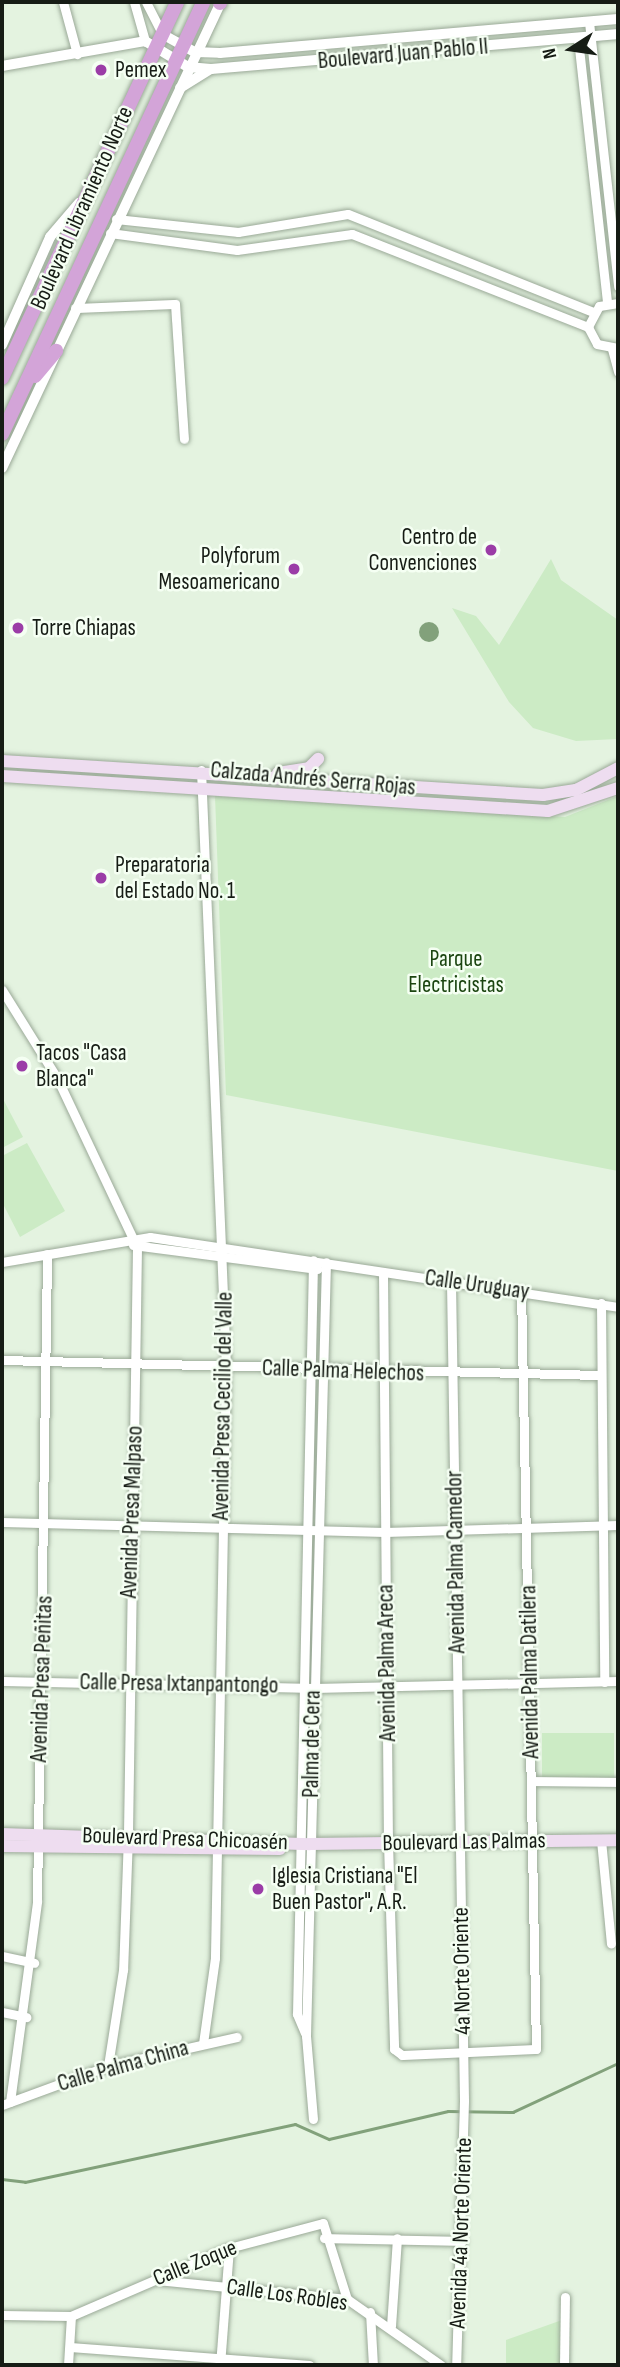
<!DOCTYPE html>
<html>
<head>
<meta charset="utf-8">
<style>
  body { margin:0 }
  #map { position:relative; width:620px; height:2367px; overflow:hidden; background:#e4f3e0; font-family:"Sofia Sans Condensed",sans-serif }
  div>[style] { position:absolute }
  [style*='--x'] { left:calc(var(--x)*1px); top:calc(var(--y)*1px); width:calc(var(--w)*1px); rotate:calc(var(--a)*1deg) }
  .green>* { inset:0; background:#ccebc5; transform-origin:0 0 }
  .water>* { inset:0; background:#82a17b }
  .round { border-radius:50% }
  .stream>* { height:2.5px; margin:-1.25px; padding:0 1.25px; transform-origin:1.25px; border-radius:1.25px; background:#82a17b }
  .roads { filter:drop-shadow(0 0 2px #9aa997) drop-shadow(0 0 2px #9aa997) }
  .minor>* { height:9px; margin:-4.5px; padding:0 4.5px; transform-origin:4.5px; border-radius:4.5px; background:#fff }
  .tertiary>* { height:10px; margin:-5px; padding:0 5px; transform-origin:5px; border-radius:5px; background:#fff }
  .secondary>* { height:12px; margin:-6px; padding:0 6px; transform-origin:6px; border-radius:6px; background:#eeddf0 }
  .trunk>* { height:14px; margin:-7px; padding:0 7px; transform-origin:7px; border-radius:7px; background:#d3a4d8 }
  .dots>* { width:19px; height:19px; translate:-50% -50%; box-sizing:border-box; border:4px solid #f5fff3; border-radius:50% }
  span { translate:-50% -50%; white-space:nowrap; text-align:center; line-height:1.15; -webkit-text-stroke:5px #f5fff3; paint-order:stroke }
  .street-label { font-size:23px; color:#161c15 }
  .poi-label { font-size:23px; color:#161c15 }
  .left { translate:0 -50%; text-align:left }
  .right { translate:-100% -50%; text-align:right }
  .park-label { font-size:23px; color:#1b4510 }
  .frame { position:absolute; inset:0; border:4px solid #161c15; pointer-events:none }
  .north { position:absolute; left:536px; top:14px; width:70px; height:70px; -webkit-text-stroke:5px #f5fff3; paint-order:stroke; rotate:258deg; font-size:19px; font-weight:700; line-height:28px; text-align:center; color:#161c15 }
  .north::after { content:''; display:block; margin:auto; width:24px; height:32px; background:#161c15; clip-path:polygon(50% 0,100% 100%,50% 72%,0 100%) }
</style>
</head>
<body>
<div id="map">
  <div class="green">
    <div style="clip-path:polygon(551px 559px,561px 580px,618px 620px,618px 739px,576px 741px,533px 728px,509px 702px,452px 608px,476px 616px,499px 645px)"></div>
    <div style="clip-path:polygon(215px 796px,565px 817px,618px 796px,618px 1171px,226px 1095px)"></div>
    <div style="clip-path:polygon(2px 1097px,23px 1137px,2px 1148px)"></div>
    <div style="clip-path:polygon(27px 1143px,65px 1211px,20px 1237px,2px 1202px,2px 1156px)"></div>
    <div style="left:614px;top:1733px;width:46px;height:72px;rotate:90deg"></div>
    <div style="clip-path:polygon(562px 2320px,560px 2365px,506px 2365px,506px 2340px)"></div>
  </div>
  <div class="water">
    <div class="round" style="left:419px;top:622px;width:20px;height:20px"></div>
  </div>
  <div class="stream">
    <div style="--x:2;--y:2179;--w:23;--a:7"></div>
    <div style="--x:25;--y:2182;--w:276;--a:-12.1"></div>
    <div style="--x:295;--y:2124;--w:37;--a:24"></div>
    <div style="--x:329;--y:2139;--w:122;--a:-13.2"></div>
    <div style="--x:448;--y:2111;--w:65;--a:0.9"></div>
    <div style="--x:513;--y:2112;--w:116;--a:-25"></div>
  </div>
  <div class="roads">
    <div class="minor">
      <div style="--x:63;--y:2;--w:54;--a:74.9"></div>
      <div style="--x:134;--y:2;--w:41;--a:74.2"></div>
      <div style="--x:146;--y:2;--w:36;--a:63"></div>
      <div style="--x:589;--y:22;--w:266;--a:83.7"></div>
      <div style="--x:578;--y:39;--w:266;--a:83.7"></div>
      <div style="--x:116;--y:219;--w:123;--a:6.1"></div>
      <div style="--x:238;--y:232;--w:111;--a:-9.3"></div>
      <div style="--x:348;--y:214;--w:264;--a:21.8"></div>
      <div style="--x:110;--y:233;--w:128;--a:7.6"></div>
      <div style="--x:237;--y:250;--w:116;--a:-7.9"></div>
      <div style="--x:352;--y:234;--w:254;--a:21.5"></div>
      <div style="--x:618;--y:303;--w:19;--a:171"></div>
      <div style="--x:599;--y:306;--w:24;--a:118"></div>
      <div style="--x:588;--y:327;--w:19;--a:62"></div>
      <div style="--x:597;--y:344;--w:21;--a:11"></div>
      <div style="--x:75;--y:308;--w:100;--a:-2.3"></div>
      <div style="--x:175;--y:304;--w:135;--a:86.2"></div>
      <div style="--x:612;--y:349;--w:24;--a:75"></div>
      <div style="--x:201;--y:770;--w:598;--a:87.6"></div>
      <div style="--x:226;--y:1367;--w:591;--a:91.07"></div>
      <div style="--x:215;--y:1958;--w:86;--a:98"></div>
      <div style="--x:2;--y:990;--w:104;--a:58"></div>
      <div style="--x:57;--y:1078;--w:187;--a:64.7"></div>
      <div style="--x:137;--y:1247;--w:589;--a:90.88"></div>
      <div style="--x:128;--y:1836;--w:134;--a:92.1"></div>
      <div style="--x:123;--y:1970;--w:97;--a:98.9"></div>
      <div style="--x:133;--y:1245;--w:186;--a:7.4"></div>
      <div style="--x:2;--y:1262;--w:150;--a:-9.6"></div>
      <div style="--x:150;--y:1237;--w:473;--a:8.5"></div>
      <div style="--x:383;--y:1272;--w:570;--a:89.5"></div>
      <div style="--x:388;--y:1842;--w:207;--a:88.3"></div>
      <div style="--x:394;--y:2049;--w:10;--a:37"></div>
      <div style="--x:402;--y:2055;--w:134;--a:-2.6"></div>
      <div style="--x:536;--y:2049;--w:758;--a:-91.13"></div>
      <div style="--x:451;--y:1282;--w:819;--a:89.09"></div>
      <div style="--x:464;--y:2101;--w:264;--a:91.7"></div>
      <div style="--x:601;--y:1303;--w:379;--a:89.5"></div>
      <div style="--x:2;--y:1360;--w:598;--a:1.44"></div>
      <div style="--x:2;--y:1522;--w:383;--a:1.5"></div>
      <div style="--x:385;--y:1532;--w:233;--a:-1.7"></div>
      <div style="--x:2;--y:1681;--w:312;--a:1.3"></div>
      <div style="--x:314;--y:1688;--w:304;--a:-1.3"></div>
      <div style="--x:532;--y:1781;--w:86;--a:0.7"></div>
      <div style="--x:601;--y:1840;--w:104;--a:84.5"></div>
      <div style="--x:2;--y:1956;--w:33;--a:12"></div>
      <div style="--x:2;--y:2012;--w:25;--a:12"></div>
      <div style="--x:305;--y:2033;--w:21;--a:-113"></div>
      <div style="--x:297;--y:2014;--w:754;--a:-88.78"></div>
      <div style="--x:10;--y:2102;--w:203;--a:-82.3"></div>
      <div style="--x:37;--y:1901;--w:647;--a:-89.11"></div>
      <div style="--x:2;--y:2105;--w:113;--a:-20.2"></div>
      <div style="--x:108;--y:2066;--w:132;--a:-12.7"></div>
      <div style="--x:313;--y:2119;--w:83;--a:-94.8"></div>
      <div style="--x:306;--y:2036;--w:774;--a:-88.52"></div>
      <div style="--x:324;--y:2238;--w:138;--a:1.2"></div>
      <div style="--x:157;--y:2280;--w:191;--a:5.7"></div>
      <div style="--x:347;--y:2299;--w:115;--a:35.1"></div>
      <div style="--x:370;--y:2312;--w:53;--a:86.8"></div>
      <div style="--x:2;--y:2315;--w:69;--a:0.8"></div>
      <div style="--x:71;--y:2316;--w:172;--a:-23.3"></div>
      <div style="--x:229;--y:2248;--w:97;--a:-14.9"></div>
      <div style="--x:323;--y:2223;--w:80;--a:72.5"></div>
      <div style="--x:391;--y:2326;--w:88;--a:-86.1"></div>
      <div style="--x:70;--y:2347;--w:240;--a:4.3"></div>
      <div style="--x:68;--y:2365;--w:49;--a:-86.5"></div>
      <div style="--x:220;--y:2365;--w:117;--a:-85.6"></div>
      <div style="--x:564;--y:2365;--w:68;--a:-89.2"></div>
    </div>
    <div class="tertiary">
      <div style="--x:162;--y:34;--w:38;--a:29"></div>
      <div style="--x:195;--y:52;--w:25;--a:2"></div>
      <div style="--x:220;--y:53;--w:399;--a:-4.9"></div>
      <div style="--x:2;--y:66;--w:145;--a:-9.9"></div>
      <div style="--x:145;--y:41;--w:50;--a:31.2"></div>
      <div style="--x:188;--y:67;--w:23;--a:5"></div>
      <div style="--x:211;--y:69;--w:409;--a:-4.9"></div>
      <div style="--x:180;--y:88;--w:36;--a:-32"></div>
      <div style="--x:2;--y:345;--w:118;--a:-66"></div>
      <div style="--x:50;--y:237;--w:45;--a:-49.5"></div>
      <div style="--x:2;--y:468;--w:515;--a:-64.83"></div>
    </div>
    <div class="secondary">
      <div style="--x:2;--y:761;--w:542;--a:3.6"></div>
      <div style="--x:543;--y:795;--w:33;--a:-9"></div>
      <div style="--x:576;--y:790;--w:47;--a:-27.6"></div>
      <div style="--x:278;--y:773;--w:31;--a:-9"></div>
      <div style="--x:309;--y:768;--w:13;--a:-45"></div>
      <div style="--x:2;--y:776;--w:547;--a:3.67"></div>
      <div style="--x:548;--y:811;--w:74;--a:-18.2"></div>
      <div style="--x:2;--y:1834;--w:308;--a:1.9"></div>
      <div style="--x:310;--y:1844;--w:308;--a:-0.7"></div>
      <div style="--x:2;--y:1846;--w:278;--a:0.6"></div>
    </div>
    <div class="trunk">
      <div style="--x:220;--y:3;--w:1;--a:-90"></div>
      <div style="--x:35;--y:376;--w:33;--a:-50"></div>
      <div style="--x:2;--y:378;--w:415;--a:-65"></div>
      <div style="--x:2;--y:434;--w:476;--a:-65"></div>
    </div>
  </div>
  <div class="dots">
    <div style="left:101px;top:70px;background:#9b3da7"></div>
    <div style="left:491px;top:550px;background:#9b3da7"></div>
    <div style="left:294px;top:569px;background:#9b3da7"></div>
    <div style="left:18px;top:628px;background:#9b3da7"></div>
    <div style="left:101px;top:878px;background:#9b3da7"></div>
    <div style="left:22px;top:1066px;background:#9b3da7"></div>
    <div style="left:258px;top:1889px;background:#9b3da7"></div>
  </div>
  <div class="street-label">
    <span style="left:403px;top:54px;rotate:-5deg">Boulevard Juan Pablo II</span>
    <span style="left:82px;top:208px;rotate:-66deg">Boulevard Libramiento Norte</span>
    <span style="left:313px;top:779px;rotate:5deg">Calzada Andrés Serra Rojas</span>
    <span style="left:477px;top:1285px;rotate:8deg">Calle Uruguay</span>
    <span style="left:343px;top:1371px;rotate:2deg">Calle Palma Helechos</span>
    <span style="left:223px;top:1406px;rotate:-89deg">Avenida Presa Cecilio del Valle</span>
    <span style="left:132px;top:1512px;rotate:-88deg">Avenida Presa Malpaso</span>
    <span style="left:456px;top:1562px;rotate:-91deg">Avenida Palma Camedor</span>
    <span style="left:387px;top:1663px;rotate:-91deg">Avenida Palma Areca</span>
    <span style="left:530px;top:1672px;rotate:-91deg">Avenida Palma Datilera</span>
    <span style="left:42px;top:1679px;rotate:-88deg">Avenida Presa Peñitas</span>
    <span style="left:179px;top:1684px;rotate:1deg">Calle Presa Ixtanpantongo</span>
    <span style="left:312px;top:1744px;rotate:-89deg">Palma de Cera</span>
    <span style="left:185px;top:1839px;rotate:2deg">Boulevard Presa Chicoasén</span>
    <span style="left:464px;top:1842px;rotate:-1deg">Boulevard Las Palmas</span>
    <span style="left:462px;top:1971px;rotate:-91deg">4a Norte Oriente</span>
    <span style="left:123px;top:2066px;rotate:-16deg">Calle Palma China</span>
    <span style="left:461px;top:2233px;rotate:-88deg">Avenida 4a Norte Oriente</span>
    <span style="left:195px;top:2263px;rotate:-22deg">Calle Zoque</span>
    <span style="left:287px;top:2295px;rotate:8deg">Calle Los Robles</span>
  </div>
  <div class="poi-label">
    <span class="left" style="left:115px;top:70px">Pemex</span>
    <span class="right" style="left:477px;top:550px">Centro de<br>Convenciones</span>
    <span class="right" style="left:280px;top:569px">Polyforum<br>Mesoamericano</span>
    <span class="left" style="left:32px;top:628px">Torre Chiapas</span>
    <span class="left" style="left:115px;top:878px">Preparatoria<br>del Estado No. 1</span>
    <span class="left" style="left:36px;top:1066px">Tacos "Casa<br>Blanca"</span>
    <span class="left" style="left:272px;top:1889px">Iglesia Cristiana "El<br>Buen Pastor", A.R.</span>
  </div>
  <div class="park-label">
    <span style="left:456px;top:972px">Parque<br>Electricistas</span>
  </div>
  <div class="frame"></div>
  <div class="north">N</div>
</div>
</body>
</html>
